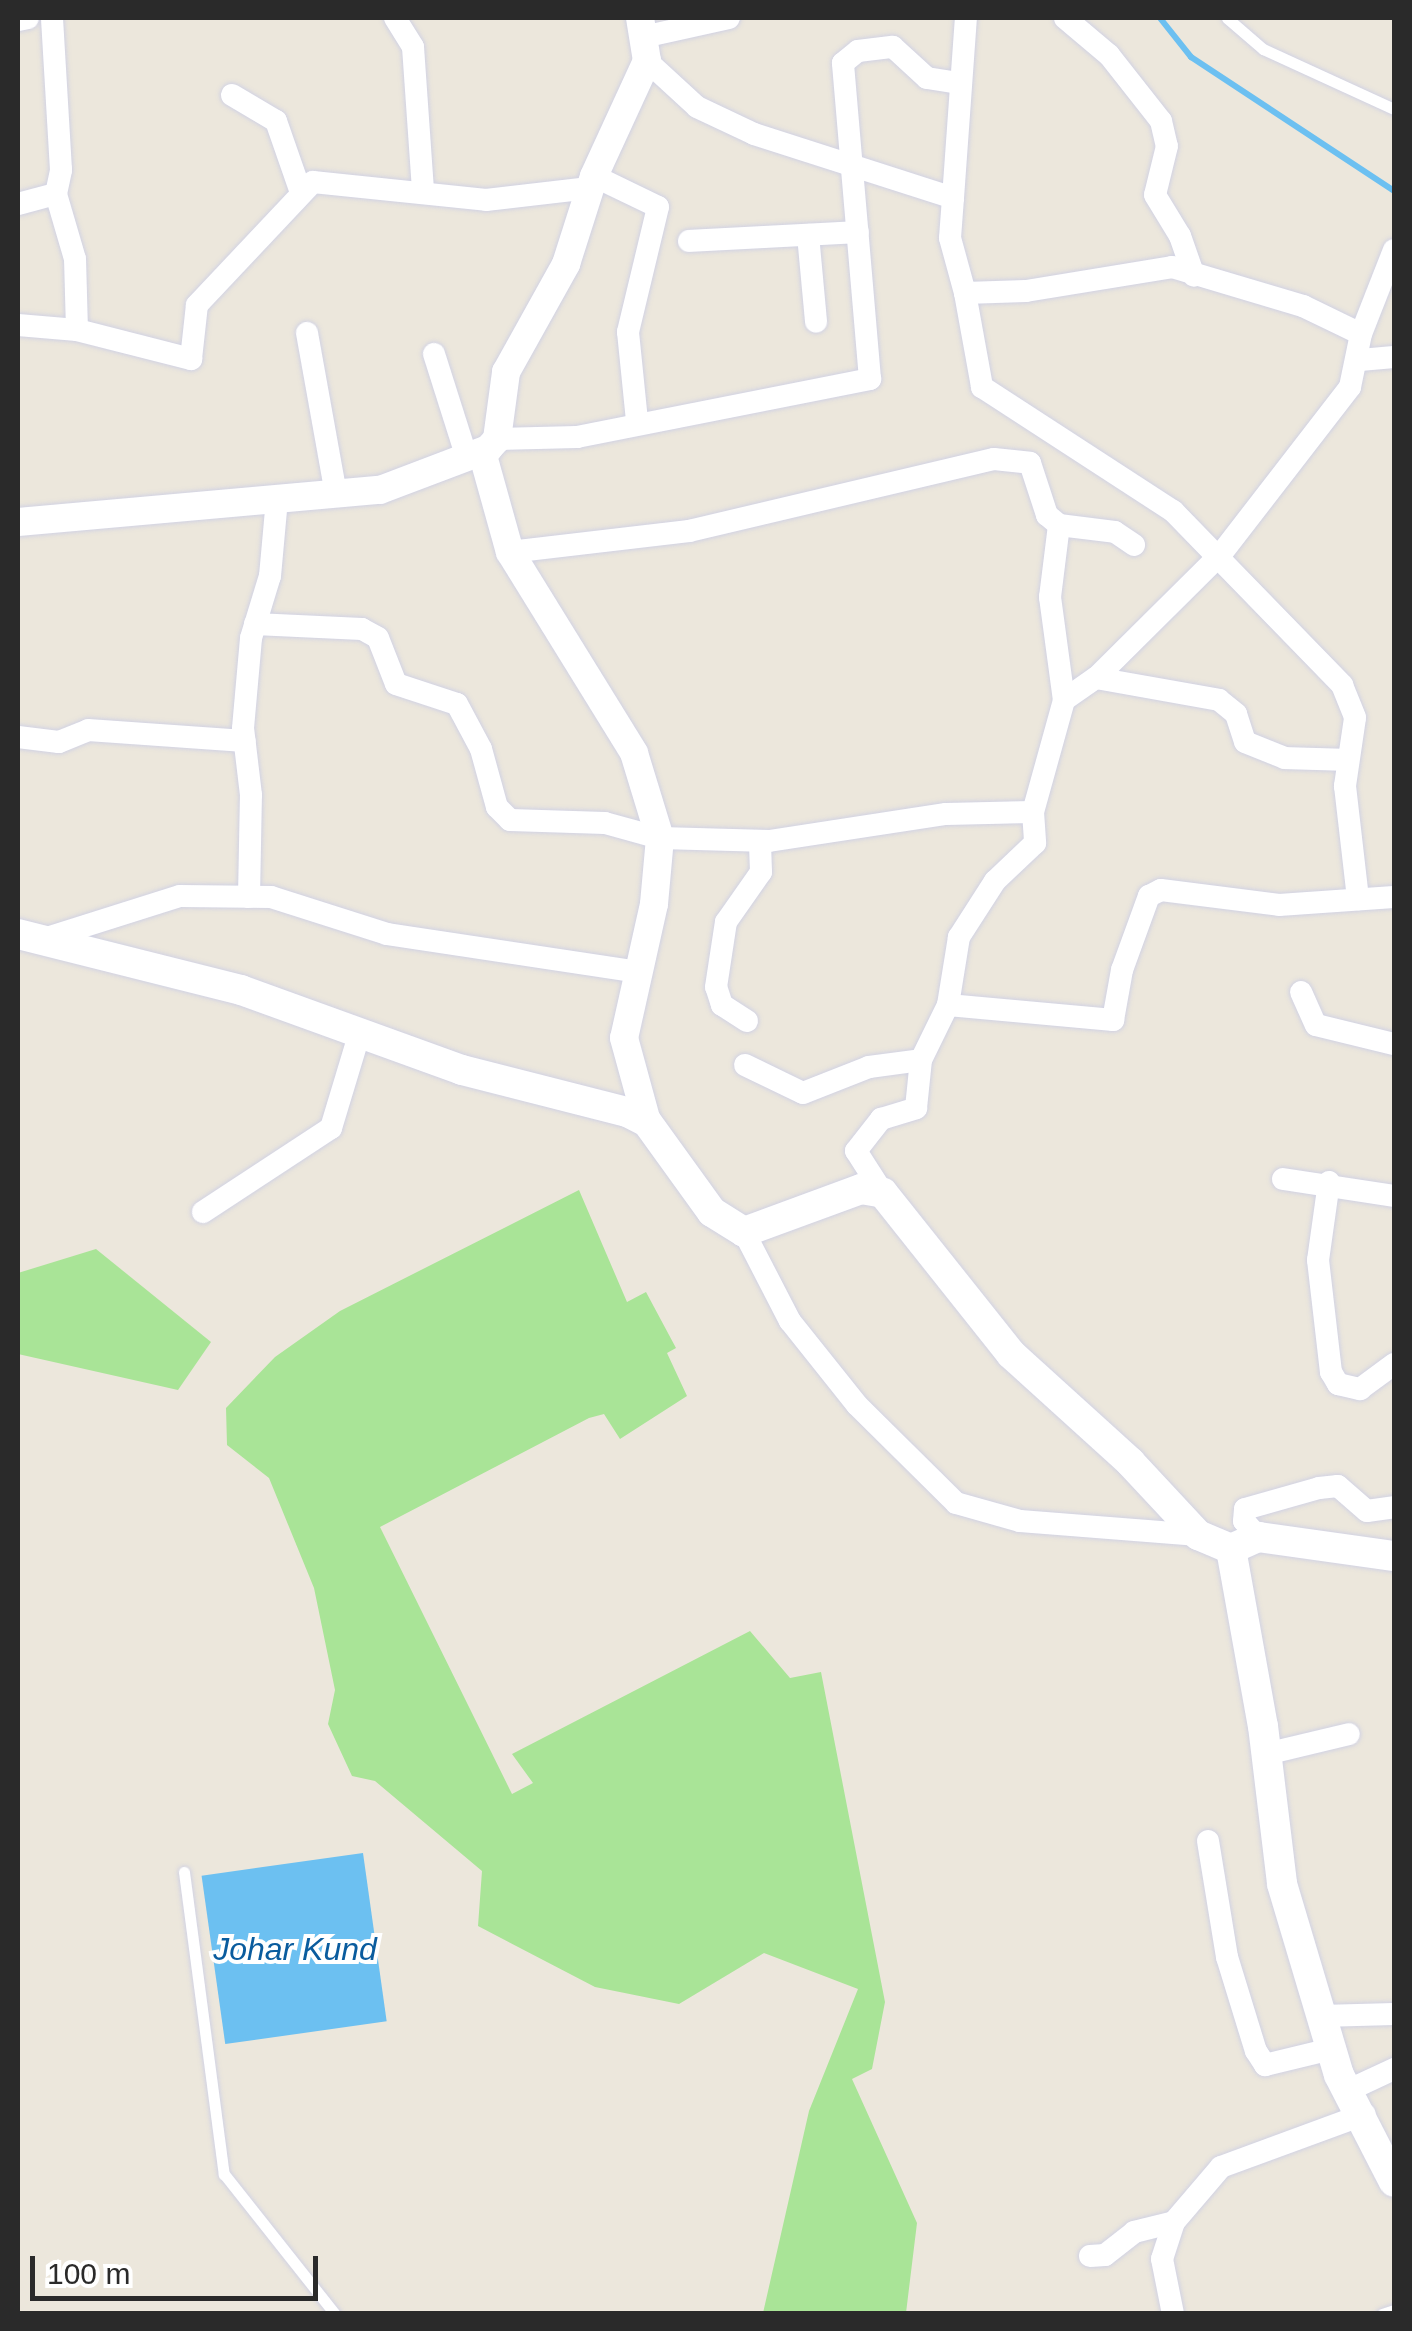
<!DOCTYPE html>
<html>
<head>
<meta charset="utf-8">
<style>
  body { margin:0 }
  #map { position:relative; width:1412px; height:2331px; overflow:hidden; background:#ece7dc; font-family:Arial,sans-serif }
  div>[style] { position:absolute }
  [style*='--x'] { left:calc(var(--x)*1px); top:calc(var(--y)*1px); width:calc(var(--w)*1px); rotate:calc(var(--a)*1deg) }
  .green>* { inset:0; background:#a9e497 }
  .water>* { inset:0; background:#6cc0f1; transform-origin:0 0 }
  .stream>* { height:6px; margin:-3px; padding:0 3px; transform-origin:3px; border-radius:3px; background:#6cc0f1 }
  .roads { filter:drop-shadow(0 0 2px #d1d2e3) drop-shadow(0 0 2px #d1d2e3) }
  .service>* { height:11px; margin:-5.5px; padding:0 5.5px; transform-origin:5.5px; border-radius:5.5px; background:#fff }
  .minor>* { height:22px; margin:-11px; padding:0 11px; transform-origin:11px; border-radius:11px; background:#fff }
  .tertiary>* { height:28px; margin:-14px; padding:0 14px; transform-origin:14px; border-radius:14px; background:#fff }
  .secondary>* { height:30px; margin:-15px; padding:0 15px; transform-origin:15px; border-radius:15px; background:#fff }
  span { translate:-50% -50%; white-space:nowrap; text-align:center; line-height:1.15; -webkit-text-stroke:8px #fff; paint-order:stroke }
  .water-label { font-size:32px; color:#0a5c9e; font-style:italic }
  .frame { position:absolute; inset:0; border:20px solid #2a2a2a; pointer-events:none }
  .scale { position:absolute; left:30px; top:2256px; width:288px; height:45px; box-sizing:border-box; border:5px solid #2a2a2a; border-top:0; padding-left:12px; font-size:30px; line-height:35px; white-space:nowrap; color:#2a2a2a; -webkit-text-stroke:8px #fff; paint-order:stroke }
</style>
</head>
<body>
<div id="map">
  <div class="green">
    <div style="clip-path:polygon(579px 1190px,627px 1302px,646px 1292px,676px 1348px,667px 1353px,687px 1396px,620px 1439px,604px 1414px,589px 1418px,380px 1527px,512px 1794px,533px 1783px,512px 1754px,750px 1631px,790px 1678px,821px 1672px,885px 2002px,872px 2069px,852px 2079px,917px 2223px,906px 2313px,763px 2313px,809px 2111px,858px 1989px,764px 1953px,679px 2004px,595px 1987px,478px 1926px,482px 1871px,375px 1781px,352px 1776px,328px 1724px,335px 1690px,314px 1588px,269px 1478px,227px 1445px,226px 1408px,275px 1357px,340px 1311px)"></div>
    <div style="clip-path:polygon(96px 1249px,211px 1342px,178px 1390px,18px 1354px,18px 1273px)"></div>
  </div>
  <div class="water">
    <div style="left:363px;top:1853px;width:170px;height:163px;rotate:82deg"></div>
  </div>
  <div class="stream">
    <div style="--x:1160;--y:18;--w:50;--a:51.5"></div>
    <div style="--x:1191;--y:57;--w:243;--a:33.4"></div>
  </div>
  <div class="roads">
    <div class="service">
      <div style="--x:1227;--y:18;--w:48;--a:40.7"></div>
      <div style="--x:1263;--y:49;--w:144;--a:24.6"></div>
      <div style="--x:184;--y:1872;--w:305;--a:82.5"></div>
      <div style="--x:224;--y:2174;--w:179;--a:51.6"></div>
      <div style="--x:1382;--y:2314;--w:13;--a:-18"></div>
    </div>
    <div class="minor">
      <div style="--x:395;--y:18;--w:34;--a:58"></div>
      <div style="--x:413;--y:47;--w:144;--a:86"></div>
      <div style="--x:1065;--y:18;--w:57;--a:40.1"></div>
      <div style="--x:1109;--y:55;--w:84;--a:51.8"></div>
      <div style="--x:1161;--y:121;--w:26;--a:77"></div>
      <div style="--x:1167;--y:146;--w:50;--a:103.8"></div>
      <div style="--x:1155;--y:195;--w:48;--a:58.6"></div>
      <div style="--x:1180;--y:236;--w:42;--a:70.7"></div>
      <div style="--x:18;--y:20;--w:10;--a:-11"></div>
      <div style="--x:643;--y:37;--w:88;--a:-12.5"></div>
      <div style="--x:647;--y:61;--w:68;--a:42.6"></div>
      <div style="--x:697;--y:107;--w:63;--a:25.3"></div>
      <div style="--x:754;--y:134;--w:209;--a:17.8"></div>
      <div style="--x:953;--y:198;--w:40;--a:94.3"></div>
      <div style="--x:950;--y:238;--w:57;--a:74.7"></div>
      <div style="--x:965;--y:293;--w:61;--a:-1.9"></div>
      <div style="--x:1026;--y:291;--w:148;--a:-9.3"></div>
      <div style="--x:1172;--y:267;--w:137;--a:16.6"></div>
      <div style="--x:1303;--y:306;--w:64;--a:25.8"></div>
      <div style="--x:232;--y:95;--w:51;--a:30.6"></div>
      <div style="--x:276;--y:121;--w:73;--a:70.8"></div>
      <div style="--x:594;--y:176;--w:71;--a:25.8"></div>
      <div style="--x:658;--y:207;--w:129;--a:103.5"></div>
      <div style="--x:628;--y:332;--w:89;--a:84.2"></div>
      <div style="--x:953;--y:198;--w:180;--a:-85.9"></div>
      <div style="--x:18;--y:204;--w:39;--a:-15"></div>
      <div style="--x:56;--y:194;--w:25;--a:-78"></div>
      <div style="--x:61;--y:170;--w:152;--a:-93.4"></div>
      <div style="--x:808;--y:235;--w:87;--a:84.7"></div>
      <div style="--x:689;--y:241;--w:169;--a:-3"></div>
      <div style="--x:965;--y:293;--w:96;--a:79.7"></div>
      <div style="--x:982;--y:387;--w:228;--a:33"></div>
      <div style="--x:1173;--y:511;--w:243;--a:45.8"></div>
      <div style="--x:1342;--y:685;--w:35;--a:68"></div>
      <div style="--x:1355;--y:718;--w:69;--a:98.4"></div>
      <div style="--x:1345;--y:786;--w:114;--a:83.4"></div>
      <div style="--x:18;--y:325;--w:59;--a:4.8"></div>
      <div style="--x:77;--y:330;--w:71;--a:-91.6"></div>
      <div style="--x:75;--y:259;--w:68;--a:-106.3"></div>
      <div style="--x:77;--y:330;--w:118;--a:14.3"></div>
      <div style="--x:191;--y:359;--w:54;--a:-83.7"></div>
      <div style="--x:197;--y:305;--w:169;--a:-46.7"></div>
      <div style="--x:313;--y:182;--w:174;--a:5.9"></div>
      <div style="--x:486;--y:200;--w:104;--a:-6.6"></div>
      <div style="--x:307;--y:333;--w:164;--a:79.8"></div>
      <div style="--x:434;--y:354;--w:109;--a:72.4"></div>
      <div style="--x:1360;--y:360;--w:34;--a:-5"></div>
      <div style="--x:497;--y:439;--w:80;--a:-1.4"></div>
      <div style="--x:577;--y:437;--w:299;--a:-11.2"></div>
      <div style="--x:870;--y:379;--w:317;--a:-94.9"></div>
      <div style="--x:843;--y:63;--w:19;--a:-39"></div>
      <div style="--x:858;--y:51;--w:35;--a:-7"></div>
      <div style="--x:893;--y:47;--w:46;--a:42.4"></div>
      <div style="--x:927;--y:78;--w:32;--a:9"></div>
      <div style="--x:1059;--y:525;--w:73;--a:97.1"></div>
      <div style="--x:1050;--y:597;--w:104;--a:82.3"></div>
      <div style="--x:510;--y:552;--w:180;--a:-6.7"></div>
      <div style="--x:689;--y:531;--w:313;--a:-13.3"></div>
      <div style="--x:994;--y:459;--w:36;--a:6"></div>
      <div style="--x:1030;--y:463;--w:55;--a:71.9"></div>
      <div style="--x:1047;--y:515;--w:16;--a:40"></div>
      <div style="--x:1059;--y:525;--w:56;--a:7.1"></div>
      <div style="--x:1115;--y:532;--w:23;--a:34"></div>
      <div style="--x:255;--y:624;--w:107;--a:2.7"></div>
      <div style="--x:362;--y:629;--w:18;--a:29"></div>
      <div style="--x:378;--y:638;--w:49;--a:68.6"></div>
      <div style="--x:396;--y:684;--w:64;--a:18.2"></div>
      <div style="--x:457;--y:704;--w:51;--a:61.9"></div>
      <div style="--x:481;--y:749;--w:60;--a:74.6"></div>
      <div style="--x:497;--y:807;--w:18;--a:45"></div>
      <div style="--x:510;--y:820;--w:95;--a:1.8"></div>
      <div style="--x:605;--y:823;--w:57;--a:15.3"></div>
      <div style="--x:660;--y:838;--w:109;--a:1.6"></div>
      <div style="--x:769;--y:841;--w:179;--a:-8.7"></div>
      <div style="--x:946;--y:814;--w:87;--a:-1.3"></div>
      <div style="--x:1033;--y:812;--w:116;--a:-74.5"></div>
      <div style="--x:1064;--y:700;--w:39;--a:-35"></div>
      <div style="--x:1096;--y:678;--w:176;--a:-44.8"></div>
      <div style="--x:1221;--y:554;--w:211;--a:-52.3"></div>
      <div style="--x:1350;--y:387;--w:54;--a:-78.3"></div>
      <div style="--x:1361;--y:334;--w:90;--a:-68.6"></div>
      <div style="--x:1096;--y:678;--w:125;--a:10.1"></div>
      <div style="--x:1219;--y:700;--w:22;--a:39"></div>
      <div style="--x:1236;--y:714;--w:29;--a:72"></div>
      <div style="--x:1245;--y:742;--w:43;--a:21.8"></div>
      <div style="--x:1285;--y:758;--w:63;--a:1.8"></div>
      <div style="--x:18;--y:737;--w:41;--a:7"></div>
      <div style="--x:59;--y:742;--w:31;--a:-22"></div>
      <div style="--x:88;--y:730;--w:157;--a:4"></div>
      <div style="--x:1033;--y:812;--w:31;--a:86"></div>
      <div style="--x:1035;--y:843;--w:55;--a:136.5"></div>
      <div style="--x:995;--y:881;--w:67;--a:122.7"></div>
      <div style="--x:959;--y:937;--w:69;--a:99.2"></div>
      <div style="--x:948;--y:1005;--w:166;--a:5.2"></div>
      <div style="--x:1113;--y:1020;--w:51;--a:-79.8"></div>
      <div style="--x:1122;--y:970;--w:79;--a:-70"></div>
      <div style="--x:1149;--y:896;--w:13;--a:-27"></div>
      <div style="--x:1161;--y:890;--w:119;--a:7.2"></div>
      <div style="--x:1279;--y:905;--w:115;--a:-4"></div>
      <div style="--x:249;--y:897;--w:102;--a:-88.9"></div>
      <div style="--x:251;--y:795;--w:67;--a:-96.8"></div>
      <div style="--x:243;--y:728;--w:90;--a:-84.9"></div>
      <div style="--x:251;--y:638;--w:65;--a:-73"></div>
      <div style="--x:270;--y:576;--w:77;--a:-84.8"></div>
      <div style="--x:50;--y:937;--w:136;--a:-17.5"></div>
      <div style="--x:180;--y:896;--w:91;--a:0.6"></div>
      <div style="--x:271;--y:897;--w:122;--a:17.7"></div>
      <div style="--x:387;--y:934;--w:253;--a:8.6"></div>
      <div style="--x:1301;--y:992;--w:36;--a:66"></div>
      <div style="--x:1316;--y:1025;--w:80;--a:13.7"></div>
      <div style="--x:747;--y:1021;--w:30;--a:-147"></div>
      <div style="--x:722;--y:1005;--w:19;--a:-108"></div>
      <div style="--x:716;--y:987;--w:66;--a:-81.3"></div>
      <div style="--x:726;--y:922;--w:61;--a:-55"></div>
      <div style="--x:761;--y:872;--w:31;--a:-92"></div>
      <div style="--x:745;--y:1065;--w:64;--a:25.8"></div>
      <div style="--x:803;--y:1093;--w:71;--a:-21.5"></div>
      <div style="--x:869;--y:1067;--w:52;--a:-7.7"></div>
      <div style="--x:1283;--y:1179;--w:112;--a:8.7"></div>
      <div style="--x:1329;--y:1182;--w:79;--a:98"></div>
      <div style="--x:1318;--y:1260;--w:113;--a:83.4"></div>
      <div style="--x:1331;--y:1372;--w:14;--a:60"></div>
      <div style="--x:1338;--y:1384;--w:23;--a:13"></div>
      <div style="--x:1360;--y:1389;--w:42;--a:-36.3"></div>
      <div style="--x:883;--y:1193;--w:50;--a:-122.7"></div>
      <div style="--x:856;--y:1151;--w:41;--a:-52"></div>
      <div style="--x:881;--y:1119;--w:37;--a:-17"></div>
      <div style="--x:916;--y:1108;--w:48;--a:-84.1"></div>
      <div style="--x:921;--y:1060;--w:61;--a:-63.9"></div>
      <div style="--x:203;--y:1212;--w:153;--a:-33.3"></div>
      <div style="--x:331;--y:1128;--w:100;--a:-73.2"></div>
      <div style="--x:744;--y:1232;--w:100;--a:62.7"></div>
      <div style="--x:790;--y:1321;--w:107;--a:51.4"></div>
      <div style="--x:857;--y:1405;--w:139;--a:44.7"></div>
      <div style="--x:956;--y:1503;--w:66;--a:15.7"></div>
      <div style="--x:1020;--y:1521;--w:179;--a:4.5"></div>
      <div style="--x:1258;--y:1537;--w:21;--a:-131"></div>
      <div style="--x:1244;--y:1521;--w:12;--a:-85"></div>
      <div style="--x:1245;--y:1509;--w:77;--a:-15.8"></div>
      <div style="--x:1319;--y:1488;--w:19;--a:-6"></div>
      <div style="--x:1338;--y:1486;--w:38;--a:41"></div>
      <div style="--x:1367;--y:1511;--w:27;--a:-8"></div>
      <div style="--x:1266;--y:1754;--w:85;--a:-13.5"></div>
      <div style="--x:1208;--y:1841;--w:118;--a:80.7"></div>
      <div style="--x:1227;--y:1957;--w:98;--a:72.9"></div>
      <div style="--x:1256;--y:2051;--w:17;--a:57"></div>
      <div style="--x:1265;--y:2065;--w:68;--a:-13.6"></div>
      <div style="--x:1321;--y:2016;--w:73;--a:-1.6"></div>
      <div style="--x:1349;--y:2090;--w:50;--a:-25"></div>
      <div style="--x:1090;--y:2256;--w:15;--a:-4"></div>
      <div style="--x:1105;--y:2255;--w:37;--a:-38"></div>
      <div style="--x:1134;--y:2232;--w:41;--a:-14"></div>
      <div style="--x:1173;--y:2314;--w:56;--a:-101.3"></div>
      <div style="--x:1162;--y:2259;--w:39;--a:-72"></div>
      <div style="--x:1174;--y:2222;--w:72;--a:-49.5"></div>
      <div style="--x:1221;--y:2167;--w:153;--a:-20.2"></div>
    </div>
    <div class="tertiary">
      <div style="--x:482;--y:452;--w:104;--a:74.4"></div>
      <div style="--x:510;--y:552;--w:236;--a:58.3"></div>
      <div style="--x:634;--y:753;--w:89;--a:73"></div>
      <div style="--x:660;--y:838;--w:66;--a:95.2"></div>
      <div style="--x:654;--y:904;--w:137;--a:102.6"></div>
      <div style="--x:624;--y:1038;--w:87;--a:74.7"></div>
      <div style="--x:18;--y:522;--w:363;--a:-5.1"></div>
      <div style="--x:380;--y:490;--w:116;--a:-20.8"></div>
      <div style="--x:488;--y:449;--w:13;--a:-48"></div>
      <div style="--x:497;--y:439;--w:68;--a:-82.3"></div>
      <div style="--x:506;--y:372;--w:124;--a:-60.9"></div>
      <div style="--x:566;--y:264;--w:92;--a:-72.3"></div>
      <div style="--x:594;--y:176;--w:127;--a:-65.3"></div>
      <div style="--x:647;--y:61;--w:44;--a:-99.2"></div>
    </div>
    <div class="secondary">
      <div style="--x:18;--y:934;--w:230;--a:14.1"></div>
      <div style="--x:241;--y:990;--w:235;--a:19.9"></div>
      <div style="--x:462;--y:1070;--w:170;--a:14.3"></div>
      <div style="--x:627;--y:1112;--w:22;--a:27"></div>
      <div style="--x:647;--y:1122;--w:111;--a:54.2"></div>
      <div style="--x:712;--y:1212;--w:38;--a:32"></div>
      <div style="--x:744;--y:1232;--w:125;--a:-20.2"></div>
      <div style="--x:861;--y:1189;--w:22;--a:10"></div>
      <div style="--x:883;--y:1193;--w:206;--a:51.5"></div>
      <div style="--x:1011;--y:1354;--w:161;--a:42.2"></div>
      <div style="--x:1130;--y:1462;--w:100;--a:47"></div>
      <div style="--x:1198;--y:1535;--w:36;--a:23"></div>
      <div style="--x:1231;--y:1549;--w:180;--a:79.8"></div>
      <div style="--x:1263;--y:1726;--w:159;--a:83.1"></div>
      <div style="--x:1282;--y:1884;--w:199;--a:73.4"></div>
      <div style="--x:1339;--y:2075;--w:120;--a:62.8"></div>
      <div style="--x:1231;--y:1549;--w:30;--a:-24"></div>
      <div style="--x:1258;--y:1537;--w:137;--a:8"></div>
    </div>
  </div>
  <div class="water-label">
    <span style="left:295px;top:1949px">Johar Kund</span>
  </div>
  <div class="frame"></div>
  <div class="scale">100 m</div>
</div>
</body>
</html>
